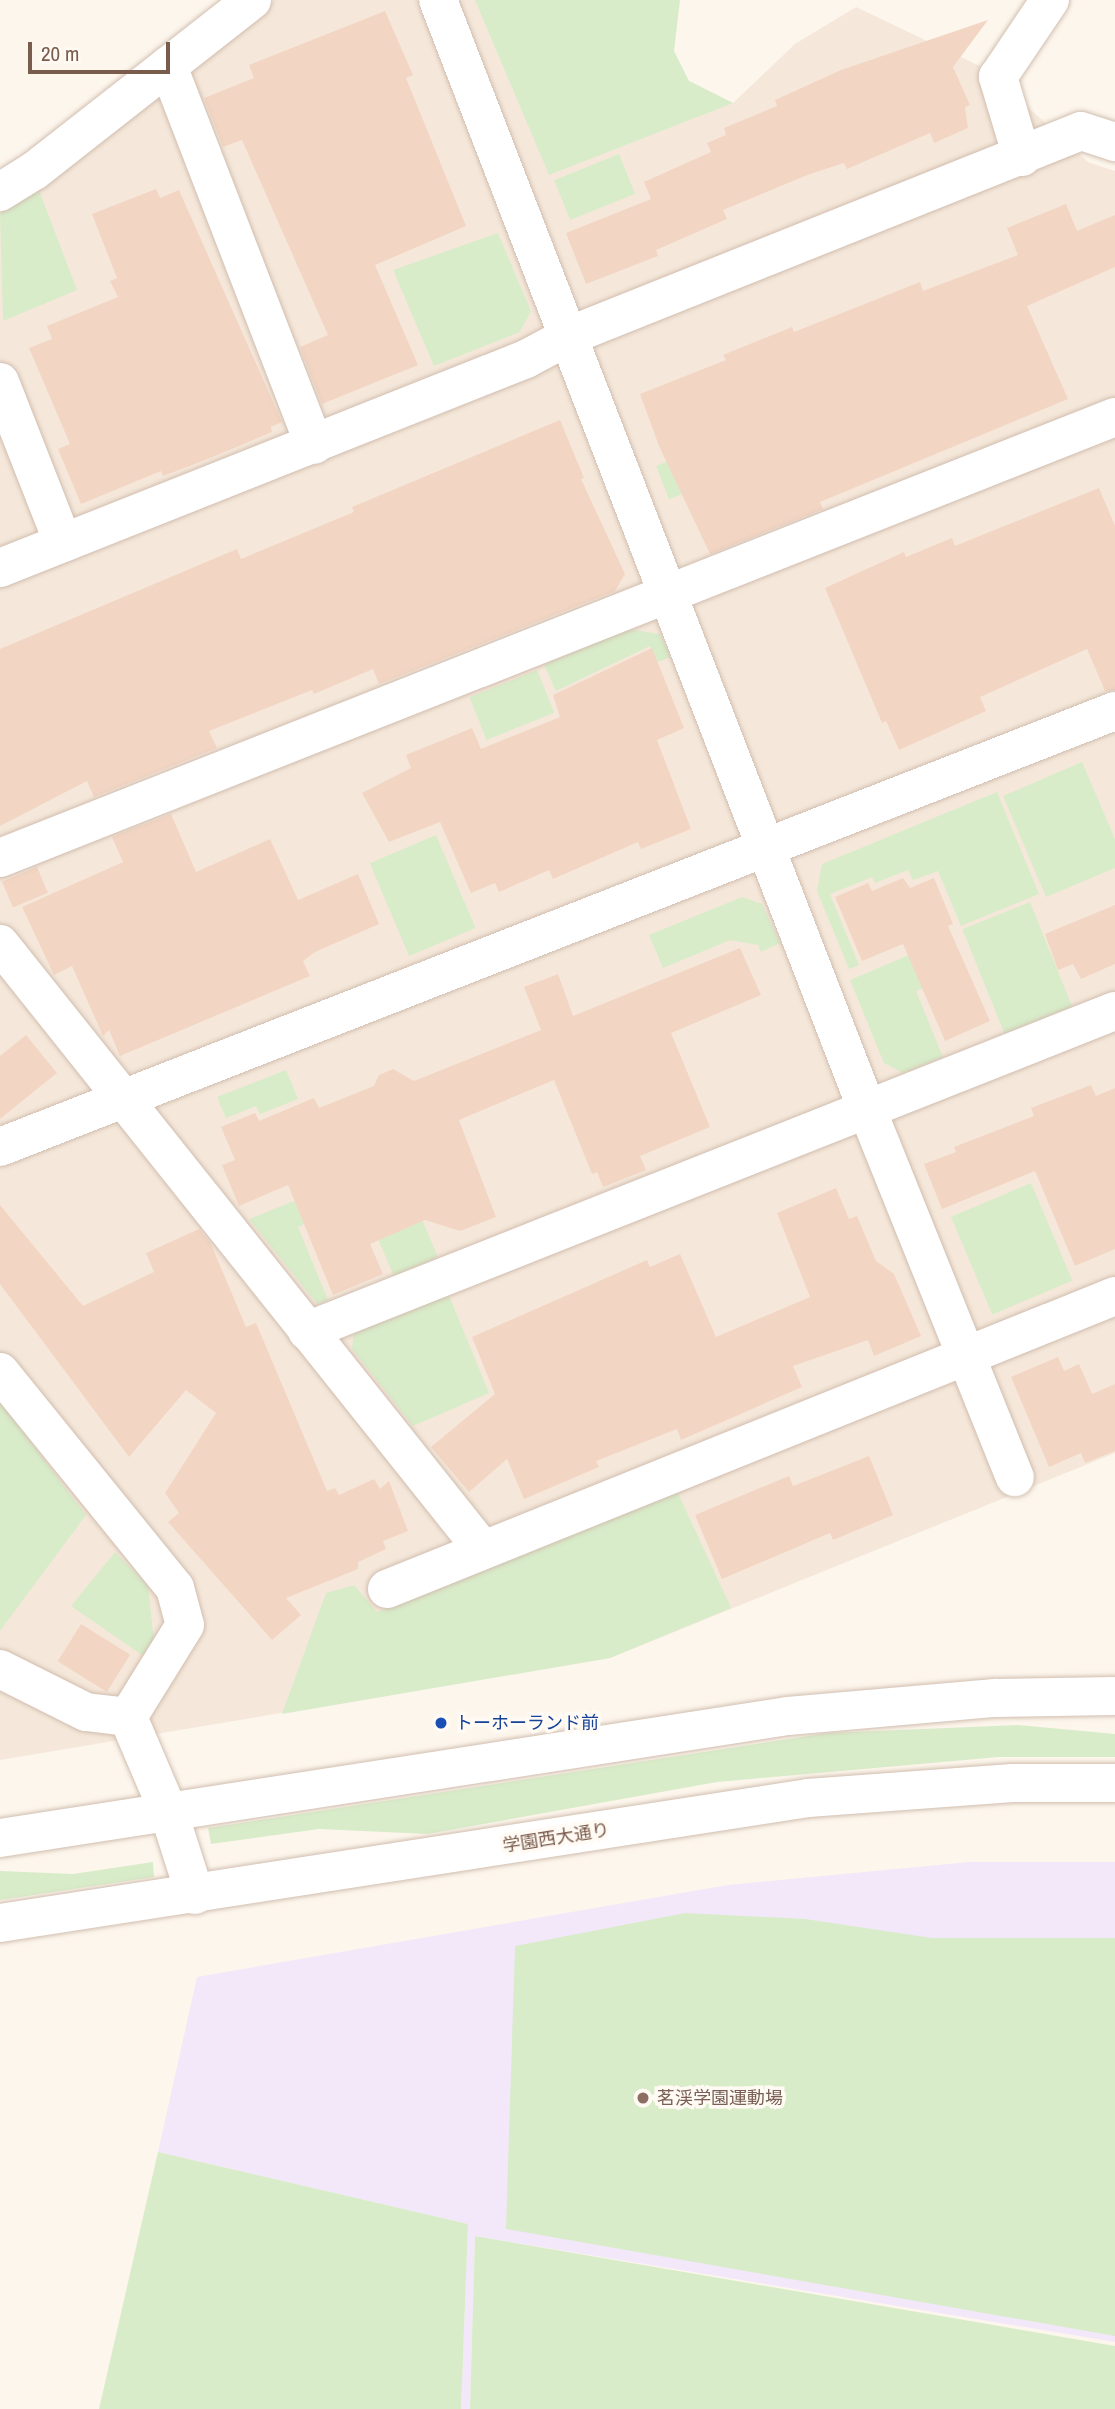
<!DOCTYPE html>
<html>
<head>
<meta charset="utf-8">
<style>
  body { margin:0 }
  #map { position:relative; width:1115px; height:2409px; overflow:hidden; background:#fdf6ec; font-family:"Archivo Narrow","Noto Sans JP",sans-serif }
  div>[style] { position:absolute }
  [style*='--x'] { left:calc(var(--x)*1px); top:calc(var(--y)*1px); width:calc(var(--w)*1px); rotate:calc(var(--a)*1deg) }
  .residential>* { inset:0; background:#f5e8da }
  .education>* { inset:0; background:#f3e8fa }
  .green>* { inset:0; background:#d8ecc9; transform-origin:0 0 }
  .building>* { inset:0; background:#f3d5c3; transform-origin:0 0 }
  .roads { filter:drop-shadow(0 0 2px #d1beb0) drop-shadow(0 0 2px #d1beb0) }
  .street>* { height:38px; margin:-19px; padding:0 19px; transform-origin:19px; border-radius:19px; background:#fff }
  .secondary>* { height:38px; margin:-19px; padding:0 19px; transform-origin:19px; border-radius:19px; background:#fff }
  .dots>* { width:19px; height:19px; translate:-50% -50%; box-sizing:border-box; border:4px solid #fffaf3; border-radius:50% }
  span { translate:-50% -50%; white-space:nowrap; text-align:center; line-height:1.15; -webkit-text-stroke:7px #fffaf3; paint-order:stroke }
  .transit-label { font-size:18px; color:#164399 }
  .left { translate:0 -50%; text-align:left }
  .street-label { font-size:18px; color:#7a5c4d }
  .education-label { font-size:18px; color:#785e54 }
  .scale { position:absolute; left:28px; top:42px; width:142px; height:32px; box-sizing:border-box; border:4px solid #7a5c4d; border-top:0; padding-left:9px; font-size:21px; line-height:24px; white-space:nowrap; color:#7a5c4d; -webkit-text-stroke:5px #fffaf3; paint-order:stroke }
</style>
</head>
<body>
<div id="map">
  <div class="residential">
    <div style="clip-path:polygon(274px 0,622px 0,689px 81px,733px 103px,795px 44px,856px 7px,986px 69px,1088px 162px,1115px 171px,1115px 1453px,610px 1658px,0 1760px,0 213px,39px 190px)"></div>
  </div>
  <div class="education">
    <div style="clip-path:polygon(970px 1862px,1115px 1862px,1115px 2342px,475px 2236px,470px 2409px,461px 2409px,468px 2224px,158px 2152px,197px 1977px,728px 1885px)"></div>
  </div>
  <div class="green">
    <div style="clip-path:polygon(475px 0,680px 0,674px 51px,689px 81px,733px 103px,549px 175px)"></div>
    <div style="left:619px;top:154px;width:43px;height:70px;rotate:68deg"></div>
    <div style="clip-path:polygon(39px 190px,77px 290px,3px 321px,0 213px)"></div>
    <div style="clip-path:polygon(498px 233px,531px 311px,520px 332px,434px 366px,393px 270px)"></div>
    <div style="clip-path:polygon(745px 429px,685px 493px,669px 499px,656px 466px)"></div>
    <div style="clip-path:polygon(627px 629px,660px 634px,670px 657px,658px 662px,650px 646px,556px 691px,544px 665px)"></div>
    <div style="left:537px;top:670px;width:46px;height:73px;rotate:68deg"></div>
    <div style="clip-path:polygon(1082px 762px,1115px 839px,1115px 868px,1046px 897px,1003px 796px)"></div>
    <div style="clip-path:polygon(997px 792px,1039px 894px,961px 926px,938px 871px,913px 880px,908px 870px,875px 883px,872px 877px,830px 894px,859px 965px,849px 969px,817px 891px,822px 864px)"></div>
    <div style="left:436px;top:835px;width:101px;height:72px;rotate:67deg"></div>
    <div style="clip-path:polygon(742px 897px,762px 904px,780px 943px,761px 952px,758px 945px,730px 940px,663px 968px,649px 935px)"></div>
    <div style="left:1030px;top:902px;width:113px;height:73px;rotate:68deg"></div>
    <div style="clip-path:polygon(942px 941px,943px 979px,916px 991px,943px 1057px,903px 1073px,884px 1063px,850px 980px)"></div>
    <div style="clip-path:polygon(286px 1070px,298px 1099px,260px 1114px,256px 1106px,226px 1118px,217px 1097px)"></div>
    <div style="left:398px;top:1163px;width:102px;height:48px;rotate:67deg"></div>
    <div style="clip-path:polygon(347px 1180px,355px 1202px,298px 1227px,328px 1300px,317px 1304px,249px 1219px)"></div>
    <div style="left:1031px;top:1183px;width:106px;height:87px;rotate:67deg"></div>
    <div style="clip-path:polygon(448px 1293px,489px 1393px,413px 1426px,352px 1349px,354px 1332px)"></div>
    <div style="clip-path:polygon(0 1402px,86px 1515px,0 1631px)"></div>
    <div style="clip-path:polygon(677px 1491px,731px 1608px,610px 1658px,282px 1714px,326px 1593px,354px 1585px,377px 1612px)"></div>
    <div style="clip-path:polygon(115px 1552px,148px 1586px,154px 1641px,142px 1655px,71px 1606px)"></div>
    <div style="clip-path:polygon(1018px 1725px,1115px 1734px,1115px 1757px,999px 1757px,717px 1782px,428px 1834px,319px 1829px,211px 1844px,208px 1828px,828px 1733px)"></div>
    <div style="clip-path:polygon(153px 1862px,154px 1877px,0 1900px,0 1871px,73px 1874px)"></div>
    <div style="clip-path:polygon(685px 1913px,805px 1919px,932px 1938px,1115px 1938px,1115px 2336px,506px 2229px,515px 1946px)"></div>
    <div style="clip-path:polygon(158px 2152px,468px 2224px,461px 2409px,99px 2409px)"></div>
    <div style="clip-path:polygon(475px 2236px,1115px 2346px,1115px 2409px,470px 2409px)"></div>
  </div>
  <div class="building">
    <div style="clip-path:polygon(385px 11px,413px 75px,406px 78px,466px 226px,375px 265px,418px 365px,322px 404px,300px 347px,328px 335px,242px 140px,223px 147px,204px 98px,254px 78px,249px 65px)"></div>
    <div style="clip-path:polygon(988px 20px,953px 67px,970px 105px,965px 107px,968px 128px,934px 143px,930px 133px,847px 169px,844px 163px,810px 174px,723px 210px,727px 219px,656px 250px,658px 256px,586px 284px,566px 233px,651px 199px,644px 182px,711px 152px,707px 143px,726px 135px,724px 128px,777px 106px,775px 100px,841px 70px)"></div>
    <div style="clip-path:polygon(156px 189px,160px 198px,179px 190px,282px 422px,271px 427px,272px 432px,205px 460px,163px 476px,161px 471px,81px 504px,58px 449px,70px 444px,29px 348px,52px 339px,47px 326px,118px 297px,110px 281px,117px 278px,92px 214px)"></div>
    <div style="clip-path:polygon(1066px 204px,1077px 231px,1115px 215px,1115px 267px,1027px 306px,1068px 399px,820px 502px,823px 509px,710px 554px,659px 446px,640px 394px,726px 360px,723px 355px,792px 327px,794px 332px,920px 282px,923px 291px,1018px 255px,1007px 228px)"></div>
    <div style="clip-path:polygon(560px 420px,584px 478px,581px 479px,625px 574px,615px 591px,379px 684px,373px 669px,314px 694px,312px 690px,209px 731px,217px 748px,94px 797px,87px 781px,0 826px,0 649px,237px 549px,241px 559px,354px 512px,352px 507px)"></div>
    <div style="clip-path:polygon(1099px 488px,1115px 526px,1115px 690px,1105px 691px,1087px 649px,980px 697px,986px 711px,899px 750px,886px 721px,882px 723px,825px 588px,904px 552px,906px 557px,952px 538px,955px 546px)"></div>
    <div style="clip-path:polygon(652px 648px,684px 728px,657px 740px,691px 829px,641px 849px,638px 842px,553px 879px,549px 870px,499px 892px,495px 883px,471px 893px,440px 822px,389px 842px,362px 793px,411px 768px,406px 755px,472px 728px,481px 749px,560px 717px,553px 695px)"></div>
    <div style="clip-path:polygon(171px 814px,196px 872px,270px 839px,298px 900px,358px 874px,379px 924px,315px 952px,303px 961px,310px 976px,120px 1056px,109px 1030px,103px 1036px,72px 966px,54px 975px,22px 907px,123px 862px,112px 837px)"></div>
    <div style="left:37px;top:867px;width:28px;height:38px;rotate:67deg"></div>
    <div style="clip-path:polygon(903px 878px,910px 888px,934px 878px,953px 924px,948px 926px,990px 1021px,945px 1041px,903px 944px,862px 961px,835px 897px,868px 883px,872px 891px)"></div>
    <div style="clip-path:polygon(1115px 905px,1115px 964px,1081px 979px,1073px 964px,1058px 970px,1045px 934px)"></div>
    <div style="clip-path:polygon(740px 948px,761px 995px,671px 1033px,710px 1127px,640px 1156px,646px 1170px,603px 1187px,597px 1172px,592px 1174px,554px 1080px,459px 1120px,496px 1217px,460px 1231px,425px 1220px,370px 1244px,383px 1274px,333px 1295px,288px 1185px,239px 1206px,222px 1165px,235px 1160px,221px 1127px,255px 1113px,259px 1121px,314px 1098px,319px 1108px,374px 1086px,379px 1075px,393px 1069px,414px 1081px,541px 1030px,524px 987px,558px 974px,573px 1016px)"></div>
    <div style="clip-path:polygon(26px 1035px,57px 1073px,0 1119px,0 1056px)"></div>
    <div style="clip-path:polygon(1091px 1085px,1096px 1096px,1115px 1088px,1115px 1249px,1075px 1266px,1035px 1171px,942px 1209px,924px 1164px,956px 1152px,954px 1147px,1034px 1116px,1031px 1108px)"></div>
    <div style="clip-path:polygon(836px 1188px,849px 1219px,857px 1216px,876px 1261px,894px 1274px,921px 1336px,874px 1356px,868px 1340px,793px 1366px,802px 1387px,681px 1440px,677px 1429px,596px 1461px,599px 1467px,524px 1499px,507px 1459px,469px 1492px,431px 1447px,495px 1394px,472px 1337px,647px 1260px,650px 1267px,680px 1254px,716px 1337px,810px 1297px,777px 1213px)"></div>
    <div style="clip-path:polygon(0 1205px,83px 1306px,154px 1272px,146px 1253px,199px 1229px,210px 1242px,246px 1327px,256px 1323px,327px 1491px,335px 1488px,339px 1495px,374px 1479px,380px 1489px,389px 1481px,408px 1531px,383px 1541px,386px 1549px,358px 1562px,358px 1569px,286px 1598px,301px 1615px,272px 1640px,168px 1522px,179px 1513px,165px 1493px,216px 1413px,186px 1390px,129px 1457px,0 1284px)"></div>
    <div style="clip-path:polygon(1058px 1357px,1064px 1371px,1079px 1364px,1092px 1394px,1115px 1384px,1115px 1451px,1085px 1463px,1081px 1453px,1049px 1467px,1011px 1377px)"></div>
    <div style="clip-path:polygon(869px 1456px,893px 1515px,833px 1540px,830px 1533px,722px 1579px,695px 1515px,789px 1476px,793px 1486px)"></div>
    <div style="left:81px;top:1624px;width:58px;height:44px;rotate:32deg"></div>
  </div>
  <div class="roads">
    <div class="street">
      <div style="--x:168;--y:66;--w:406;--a:68.9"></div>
      <div style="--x:1022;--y:157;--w:84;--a:-106.7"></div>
      <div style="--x:998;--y:77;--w:93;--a:-56"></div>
      <div style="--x:0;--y:192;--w:40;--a:-32"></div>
      <div style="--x:34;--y:171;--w:277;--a:-38.1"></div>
      <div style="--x:0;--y:382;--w:173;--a:68.6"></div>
      <div style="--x:0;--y:568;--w:566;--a:-21.67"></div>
      <div style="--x:526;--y:359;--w:51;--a:-28.1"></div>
      <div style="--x:0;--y:858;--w:1199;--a:-21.58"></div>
      <div style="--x:0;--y:944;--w:775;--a:51.44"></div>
      <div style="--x:307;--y:1331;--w:869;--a:-21.61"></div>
      <div style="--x:0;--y:1372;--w:278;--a:51"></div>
      <div style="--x:175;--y:1588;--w:38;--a:75"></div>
      <div style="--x:185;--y:1625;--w:108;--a:121.8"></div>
      <div style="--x:387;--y:1589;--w:785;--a:-21.92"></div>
      <div style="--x:0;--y:1669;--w:96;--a:26.6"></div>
      <div style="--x:86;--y:1712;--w:42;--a:6.8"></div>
      <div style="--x:128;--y:1717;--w:104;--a:66.9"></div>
      <div style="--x:169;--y:1813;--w:86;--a:72.4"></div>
    </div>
    <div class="secondary">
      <div style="--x:438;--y:0;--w:1187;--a:68.86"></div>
      <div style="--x:866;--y:1107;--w:399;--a:68.1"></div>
      <div style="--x:571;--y:335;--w:549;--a:-21.8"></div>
      <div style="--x:1081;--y:131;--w:36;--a:18"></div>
      <div style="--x:0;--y:1147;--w:1197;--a:-21.36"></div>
      <div style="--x:0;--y:1838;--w:797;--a:-8.8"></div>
      <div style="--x:788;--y:1716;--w:208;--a:-5"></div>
      <div style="--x:995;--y:1698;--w:120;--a:-1"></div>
      <div style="--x:0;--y:1923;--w:818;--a:-8.79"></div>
      <div style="--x:808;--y:1798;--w:205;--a:-4.2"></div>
      <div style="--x:1012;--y:1783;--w:103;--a:0"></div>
    </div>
  </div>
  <div class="dots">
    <div style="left:441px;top:1723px;background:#1a4fb4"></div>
    <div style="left:643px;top:2098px;background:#8d6e63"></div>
  </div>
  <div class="transit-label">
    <span class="left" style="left:455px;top:1723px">トーホーランド前</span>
  </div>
  <div class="street-label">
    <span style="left:556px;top:1838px;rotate:-9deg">学園西大通り</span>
  </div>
  <div class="education-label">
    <span class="left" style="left:657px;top:2098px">茗渓学園運動場</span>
  </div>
  <div class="scale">20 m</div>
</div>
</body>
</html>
